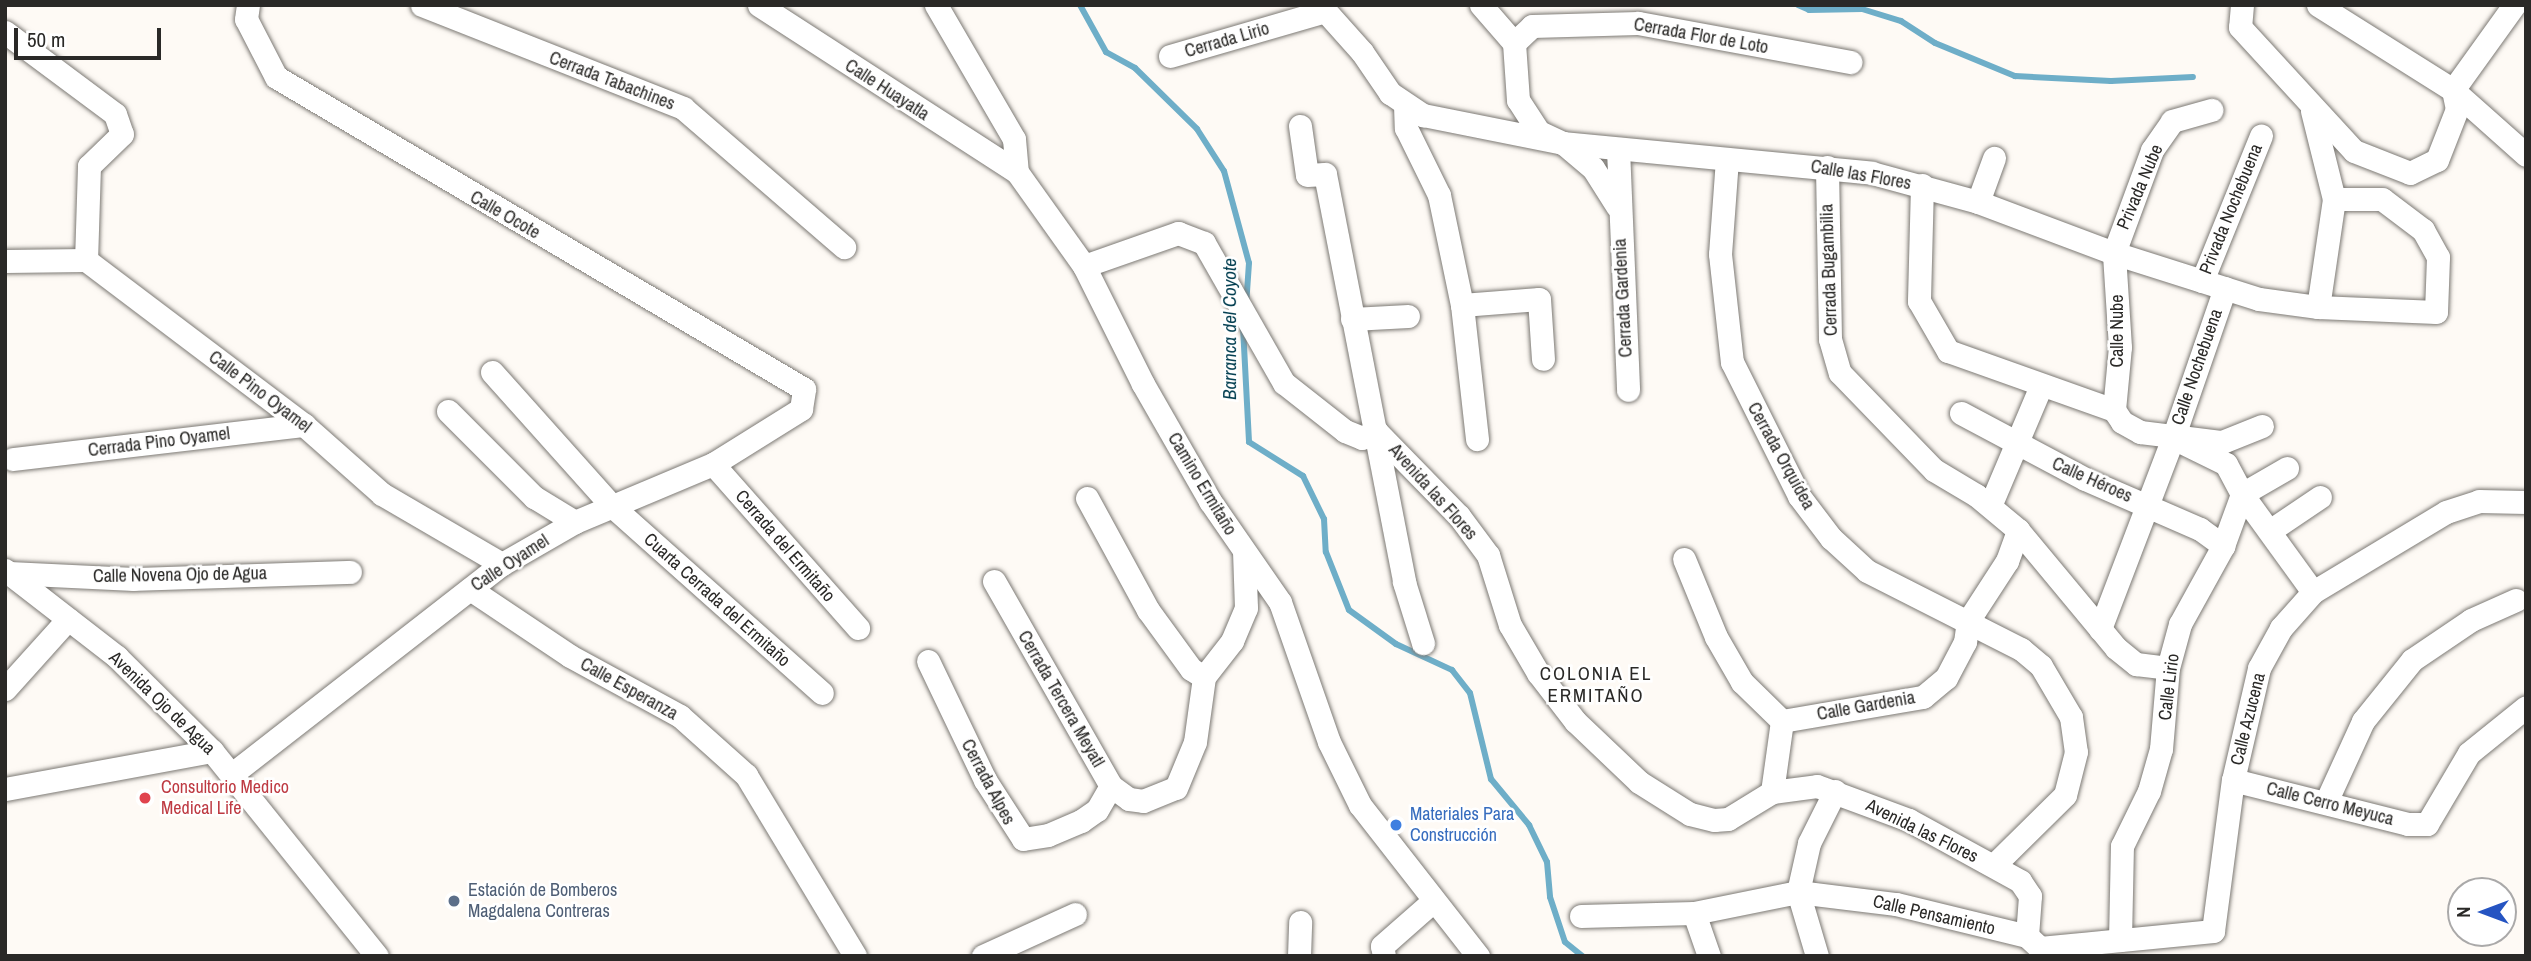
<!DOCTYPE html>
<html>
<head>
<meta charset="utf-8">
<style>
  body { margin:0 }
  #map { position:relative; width:2531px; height:961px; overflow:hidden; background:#fefaf5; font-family:"Archivo Narrow",sans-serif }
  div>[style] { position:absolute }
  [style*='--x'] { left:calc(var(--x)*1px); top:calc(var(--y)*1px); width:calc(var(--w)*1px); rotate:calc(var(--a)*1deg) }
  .stream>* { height:6px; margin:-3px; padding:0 3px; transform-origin:3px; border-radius:3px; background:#6eaec8 }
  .roads { filter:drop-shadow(0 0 2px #7c7974) drop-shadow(0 0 2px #7c7974) }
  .minor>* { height:23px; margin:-11.5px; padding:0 11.5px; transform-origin:11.5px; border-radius:11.5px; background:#fff }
  .dots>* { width:19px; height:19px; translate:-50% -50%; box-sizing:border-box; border:4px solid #fff; border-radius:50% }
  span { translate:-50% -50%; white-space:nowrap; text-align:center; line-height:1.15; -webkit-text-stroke:5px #fff; paint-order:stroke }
  .street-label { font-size:18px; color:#2a2927 }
  .health-label { font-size:18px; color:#be3a42 }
  .left { translate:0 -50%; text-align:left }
  .shop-label { font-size:18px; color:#366cbe }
  .service-label { font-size:18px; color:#4e5e75 }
  .water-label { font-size:19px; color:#023e50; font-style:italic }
  .neighbourhood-label { font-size:19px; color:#2a2927; letter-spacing:2px }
  .frame { position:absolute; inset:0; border:7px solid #2a2927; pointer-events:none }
  .north { position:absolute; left:2447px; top:877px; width:70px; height:70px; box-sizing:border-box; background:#fff; border:2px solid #aaa9a9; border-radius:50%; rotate:270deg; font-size:19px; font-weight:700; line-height:28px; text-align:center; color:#2a2927 }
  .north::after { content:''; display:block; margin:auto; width:24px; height:32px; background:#2554c2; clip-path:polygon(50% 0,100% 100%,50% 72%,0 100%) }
  .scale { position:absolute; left:14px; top:28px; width:147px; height:32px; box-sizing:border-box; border:4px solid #2a2927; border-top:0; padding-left:9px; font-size:21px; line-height:24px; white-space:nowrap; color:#2a2927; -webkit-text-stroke:5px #fff; paint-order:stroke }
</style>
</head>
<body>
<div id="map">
  <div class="stream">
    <div style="--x:1080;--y:5;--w:54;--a:61"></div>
    <div style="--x:1106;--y:52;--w:33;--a:29"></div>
    <div style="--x:1135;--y:68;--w:87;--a:44.5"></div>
    <div style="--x:1197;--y:129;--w:50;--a:57.3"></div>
    <div style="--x:1224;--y:171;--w:95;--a:74.8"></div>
    <div style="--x:1249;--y:263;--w:39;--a:94"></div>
    <div style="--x:1798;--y:5;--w:12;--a:24"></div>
    <div style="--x:1809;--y:10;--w:53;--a:-1.1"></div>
    <div style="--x:1862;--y:9;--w:41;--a:17.1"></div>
    <div style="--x:1901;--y:21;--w:40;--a:32.9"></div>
    <div style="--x:1935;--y:43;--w:87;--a:22.4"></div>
    <div style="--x:2015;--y:76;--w:96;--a:3"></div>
    <div style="--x:2111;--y:81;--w:82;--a:-2.8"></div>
    <div style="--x:1243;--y:327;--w:115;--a:87"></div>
    <div style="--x:1249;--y:442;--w:64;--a:32.2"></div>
    <div style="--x:1303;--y:476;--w:48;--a:64"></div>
    <div style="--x:1324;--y:519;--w:33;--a:87"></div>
    <div style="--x:1326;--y:552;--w:62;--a:68.4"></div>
    <div style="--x:1349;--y:610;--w:58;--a:35.9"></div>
    <div style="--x:1396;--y:644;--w:62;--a:24.9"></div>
    <div style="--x:1452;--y:670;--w:29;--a:52"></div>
    <div style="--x:1470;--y:693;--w:89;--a:76.3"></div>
    <div style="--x:1491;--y:779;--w:60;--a:50.4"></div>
    <div style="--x:1529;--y:825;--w:41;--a:64.1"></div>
    <div style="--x:1547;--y:862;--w:35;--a:85"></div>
    <div style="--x:1550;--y:897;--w:47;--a:71.6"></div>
    <div style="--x:1565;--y:942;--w:22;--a:39"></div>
  </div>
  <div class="roads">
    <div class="minor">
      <div style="--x:422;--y:5;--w:281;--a:21.5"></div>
      <div style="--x:683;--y:108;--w:213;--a:40.8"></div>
      <div style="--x:759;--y:5;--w:307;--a:32.9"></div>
      <div style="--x:936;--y:5;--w:155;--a:59.8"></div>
      <div style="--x:1014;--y:139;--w:33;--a:85"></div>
      <div style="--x:1017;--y:172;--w:115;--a:54.5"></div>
      <div style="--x:1084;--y:266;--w:132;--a:63.4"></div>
      <div style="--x:1143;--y:384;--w:135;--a:60.2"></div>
      <div style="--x:1210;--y:501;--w:123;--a:55.3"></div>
      <div style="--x:1280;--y:602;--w:148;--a:70.7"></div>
      <div style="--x:1329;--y:742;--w:70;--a:63.8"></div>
      <div style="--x:1360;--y:805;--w:192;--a:52"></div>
      <div style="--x:1320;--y:5;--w:63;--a:48.2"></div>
      <div style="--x:1362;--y:52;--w:50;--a:55.7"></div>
      <div style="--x:1390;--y:93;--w:40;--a:34"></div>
      <div style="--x:1423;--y:115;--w:143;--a:11.3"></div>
      <div style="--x:1563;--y:143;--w:310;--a:5.5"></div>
      <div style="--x:1872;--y:173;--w:110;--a:15.3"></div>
      <div style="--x:1978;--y:202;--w:145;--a:20.6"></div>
      <div style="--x:2114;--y:253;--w:152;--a:17.6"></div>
      <div style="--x:2259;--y:299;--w:60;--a:7.7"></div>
      <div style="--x:2318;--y:307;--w:118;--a:2.4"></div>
      <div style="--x:2436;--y:312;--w:55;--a:-87.9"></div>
      <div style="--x:2438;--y:257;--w:31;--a:-119"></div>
      <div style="--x:2423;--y:230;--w:51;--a:-142.9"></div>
      <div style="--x:2382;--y:199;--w:48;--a:180"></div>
      <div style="--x:1481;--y:5;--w:50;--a:49"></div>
      <div style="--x:1514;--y:43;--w:57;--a:86"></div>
      <div style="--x:1518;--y:100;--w:38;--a:57"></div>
      <div style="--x:1539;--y:132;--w:26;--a:25"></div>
      <div style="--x:1563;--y:143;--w:39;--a:40"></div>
      <div style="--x:1593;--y:168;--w:45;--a:57.7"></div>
      <div style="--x:2242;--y:5;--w:22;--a:95"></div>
      <div style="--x:2240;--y:27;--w:168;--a:47.4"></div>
      <div style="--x:2354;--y:151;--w:60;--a:21.4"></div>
      <div style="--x:2410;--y:173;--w:30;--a:-26"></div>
      <div style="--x:2437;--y:160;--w:55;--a:-68.6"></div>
      <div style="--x:2457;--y:109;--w:19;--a:-102"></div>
      <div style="--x:2453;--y:90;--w:105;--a:-54.3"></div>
      <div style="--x:2318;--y:5;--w:160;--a:32.2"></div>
      <div style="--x:2453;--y:90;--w:98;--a:41.7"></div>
      <div style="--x:5;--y:32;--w:137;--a:36.7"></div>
      <div style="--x:115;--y:114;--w:21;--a:71"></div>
      <div style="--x:122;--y:134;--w:46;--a:135.9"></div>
      <div style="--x:89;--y:166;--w:94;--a:91.8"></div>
      <div style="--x:1514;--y:43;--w:25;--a:-43"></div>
      <div style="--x:1532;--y:26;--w:106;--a:-1.6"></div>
      <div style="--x:1638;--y:23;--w:216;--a:10.4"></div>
      <div style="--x:1170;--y:56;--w:161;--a:-16.2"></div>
      <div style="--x:1405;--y:105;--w:23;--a:88"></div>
      <div style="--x:1406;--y:128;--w:75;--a:63.8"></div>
      <div style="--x:1439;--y:195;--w:112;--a:78.2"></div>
      <div style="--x:1462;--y:305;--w:77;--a:-4.5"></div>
      <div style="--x:1539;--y:299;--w:60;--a:86.2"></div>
      <div style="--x:2312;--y:111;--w:91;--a:76"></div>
      <div style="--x:2334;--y:199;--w:109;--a:98.4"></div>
      <div style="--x:1300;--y:126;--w:49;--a:81.9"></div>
      <div style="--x:1307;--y:175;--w:18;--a:-3"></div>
      <div style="--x:1325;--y:174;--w:416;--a:79"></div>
      <div style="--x:1404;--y:582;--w:64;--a:72.7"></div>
      <div style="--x:1618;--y:149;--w:241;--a:87.6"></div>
      <div style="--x:1727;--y:159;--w:95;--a:94.2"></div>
      <div style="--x:1720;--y:254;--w:109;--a:83.7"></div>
      <div style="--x:1732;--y:362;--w:150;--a:63.4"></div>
      <div style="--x:1799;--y:496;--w:53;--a:52.7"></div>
      <div style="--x:1831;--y:538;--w:49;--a:42.5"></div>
      <div style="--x:1867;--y:571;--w:173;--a:26.9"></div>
      <div style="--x:2021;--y:649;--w:26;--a:40"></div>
      <div style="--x:2041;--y:666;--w:59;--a:59.5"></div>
      <div style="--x:2071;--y:717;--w:35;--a:82"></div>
      <div style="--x:2076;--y:752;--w:44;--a:104.3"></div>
      <div style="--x:2065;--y:795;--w:100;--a:135.4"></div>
      <div style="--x:1827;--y:167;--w:172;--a:89"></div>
      <div style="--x:1830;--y:339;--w:35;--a:74"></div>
      <div style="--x:1840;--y:373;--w:135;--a:45.9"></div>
      <div style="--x:1934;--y:470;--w:49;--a:30.8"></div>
      <div style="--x:1976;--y:495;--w:55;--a:39.8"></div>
      <div style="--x:2018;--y:530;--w:153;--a:50.3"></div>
      <div style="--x:2116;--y:648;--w:26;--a:39"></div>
      <div style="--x:2136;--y:664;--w:32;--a:7"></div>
      <div style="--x:1922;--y:185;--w:116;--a:91.5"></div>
      <div style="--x:1919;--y:301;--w:58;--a:59.9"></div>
      <div style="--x:1948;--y:351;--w:176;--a:19.6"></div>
      <div style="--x:2114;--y:410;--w:14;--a:56"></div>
      <div style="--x:2122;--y:422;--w:21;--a:29"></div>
      <div style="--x:2140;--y:432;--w:83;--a:7"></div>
      <div style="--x:2222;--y:442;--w:43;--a:-21.8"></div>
      <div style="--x:1978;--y:202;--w:47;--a:-70"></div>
      <div style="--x:5;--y:261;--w:81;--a:-0.7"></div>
      <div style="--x:86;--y:260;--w:273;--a:37.1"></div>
      <div style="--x:304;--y:425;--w:104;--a:41.5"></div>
      <div style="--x:382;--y:494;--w:139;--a:30.3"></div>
      <div style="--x:1084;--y:266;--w:100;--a:-19.3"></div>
      <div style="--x:1178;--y:233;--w:28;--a:21"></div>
      <div style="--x:1204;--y:243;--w:161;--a:60.3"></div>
      <div style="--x:1284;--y:383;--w:78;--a:38.2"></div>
      <div style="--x:1345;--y:431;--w:18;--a:22"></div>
      <div style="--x:1362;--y:438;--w:16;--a:-27"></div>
      <div style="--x:2202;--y:281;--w:157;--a:-67.9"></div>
      <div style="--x:2225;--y:288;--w:159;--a:109.1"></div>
      <div style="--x:2173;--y:438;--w:59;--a:26.1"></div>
      <div style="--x:2226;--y:464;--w:34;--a:62"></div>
      <div style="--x:2242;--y:494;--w:121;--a:54.1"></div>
      <div style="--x:1462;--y:305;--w:135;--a:83.6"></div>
      <div style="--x:1352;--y:319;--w:56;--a:-3.1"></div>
      <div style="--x:492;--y:372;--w:180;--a:48.2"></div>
      <div style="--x:612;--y:506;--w:281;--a:41.7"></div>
      <div style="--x:2114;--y:410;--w:63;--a:-84.6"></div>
      <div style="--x:2120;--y:347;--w:94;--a:-93.7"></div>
      <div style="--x:2114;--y:253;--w:110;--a:-69.7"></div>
      <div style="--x:2152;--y:150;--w:35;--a:-55"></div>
      <div style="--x:2172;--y:121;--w:41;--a:-15.8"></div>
      <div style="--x:448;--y:411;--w:122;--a:45"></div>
      <div style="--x:534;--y:497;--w:48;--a:31.4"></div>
      <div style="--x:1961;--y:413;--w:140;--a:28"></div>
      <div style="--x:2085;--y:479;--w:125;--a:23.5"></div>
      <div style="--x:2200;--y:529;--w:29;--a:36"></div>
      <div style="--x:1376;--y:431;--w:119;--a:45.7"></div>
      <div style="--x:1459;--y:516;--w:49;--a:53.4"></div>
      <div style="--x:1488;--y:555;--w:73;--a:72.6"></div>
      <div style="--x:1510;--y:625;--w:56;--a:59.7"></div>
      <div style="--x:1538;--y:673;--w:61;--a:52.4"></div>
      <div style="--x:1575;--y:721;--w:88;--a:43.6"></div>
      <div style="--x:1639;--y:782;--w:60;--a:32.1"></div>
      <div style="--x:1690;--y:814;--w:25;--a:14"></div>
      <div style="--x:1714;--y:820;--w:14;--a:-4"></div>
      <div style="--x:1728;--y:819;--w:52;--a:-31.5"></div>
      <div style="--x:1772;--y:792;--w:45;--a:-7.6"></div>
      <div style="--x:1817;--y:786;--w:98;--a:20.3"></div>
      <div style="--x:1909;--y:820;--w:127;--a:28.8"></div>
      <div style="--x:2020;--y:881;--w:18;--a:56"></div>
      <div style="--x:2030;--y:896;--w:40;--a:94.3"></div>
      <div style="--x:13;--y:459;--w:293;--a:-6.7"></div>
      <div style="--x:713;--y:464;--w:219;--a:48.5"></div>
      <div style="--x:1087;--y:498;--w:128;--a:61.4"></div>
      <div style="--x:1148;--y:610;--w:73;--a:53.9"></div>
      <div style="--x:1191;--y:669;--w:15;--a:32"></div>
      <div style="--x:1990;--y:506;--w:130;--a:-67"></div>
      <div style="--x:2271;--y:530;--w:59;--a:-34"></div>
      <div style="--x:1684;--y:559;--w:84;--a:67.7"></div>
      <div style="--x:1716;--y:637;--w:52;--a:60"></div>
      <div style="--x:1742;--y:682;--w:56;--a:44.3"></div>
      <div style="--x:5;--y:570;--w:142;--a:37.8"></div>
      <div style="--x:117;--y:657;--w:134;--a:44.7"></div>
      <div style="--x:212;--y:751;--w:263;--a:51.2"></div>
      <div style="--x:9;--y:573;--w:125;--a:2.7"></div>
      <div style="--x:134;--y:579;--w:216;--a:-1.9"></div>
      <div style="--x:994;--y:581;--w:236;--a:60.3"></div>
      <div style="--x:1111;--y:786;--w:22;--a:36"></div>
      <div style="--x:1129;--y:799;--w:14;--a:8"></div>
      <div style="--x:1143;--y:801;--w:35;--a:-22"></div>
      <div style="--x:1176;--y:788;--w:50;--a:-67.6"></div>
      <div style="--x:1195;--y:742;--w:66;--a:-82.1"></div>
      <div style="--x:1204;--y:677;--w:46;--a:-52.1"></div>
      <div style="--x:1232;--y:641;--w:36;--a:-67"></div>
      <div style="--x:1246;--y:608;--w:56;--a:-92"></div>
      <div style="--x:470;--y:589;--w:120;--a:33.8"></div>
      <div style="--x:570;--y:656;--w:125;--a:28.6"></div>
      <div style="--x:680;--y:716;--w:89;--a:41.8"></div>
      <div style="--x:746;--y:775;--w:211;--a:58.9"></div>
      <div style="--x:2100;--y:629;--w:204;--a:-69.1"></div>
      <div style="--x:928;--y:661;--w:132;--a:64.4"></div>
      <div style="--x:985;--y:780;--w:70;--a:57.2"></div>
      <div style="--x:1023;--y:839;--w:25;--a:-9"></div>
      <div style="--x:1048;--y:835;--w:36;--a:-23"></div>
      <div style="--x:1081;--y:821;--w:19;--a:-35"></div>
      <div style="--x:1097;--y:810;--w:28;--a:-60"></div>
      <div style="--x:5;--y:689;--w:94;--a:-48"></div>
      <div style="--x:1782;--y:721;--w:143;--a:-9.7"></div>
      <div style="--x:1923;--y:697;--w:30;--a:-40"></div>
      <div style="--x:1946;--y:678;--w:41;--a:-62.2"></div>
      <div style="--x:1965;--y:642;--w:21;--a:-82"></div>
      <div style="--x:1968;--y:621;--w:72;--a:-57"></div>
      <div style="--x:2007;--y:561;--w:33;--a:-70"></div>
      <div style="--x:232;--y:774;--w:342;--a:-37.9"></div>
      <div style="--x:502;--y:564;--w:84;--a:-29.9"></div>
      <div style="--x:575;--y:522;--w:150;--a:-22.8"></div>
      <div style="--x:713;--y:464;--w:104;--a:-32"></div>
      <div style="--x:801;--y:409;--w:20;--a:-81"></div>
      <div style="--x:804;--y:389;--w:613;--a:-149.42"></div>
      <div style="--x:276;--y:77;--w:65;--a:-117.3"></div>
      <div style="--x:246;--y:19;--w:14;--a:-82"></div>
      <div style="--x:2233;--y:780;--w:180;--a:14.1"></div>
      <div style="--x:2408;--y:824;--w:19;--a:0"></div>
      <div style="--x:2427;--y:824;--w:82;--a:-59.4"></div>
      <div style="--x:2469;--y:753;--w:73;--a:-38.9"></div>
      <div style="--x:5;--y:789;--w:210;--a:-10.4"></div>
      <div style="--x:1772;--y:792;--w:72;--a:-82"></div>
      <div style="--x:2326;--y:802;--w:89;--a:-65.4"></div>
      <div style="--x:2363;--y:721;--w:78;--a:-51.2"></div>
      <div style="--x:2412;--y:660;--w:71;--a:-34.1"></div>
      <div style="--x:2471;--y:620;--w:49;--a:-24"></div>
      <div style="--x:1694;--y:913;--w:46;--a:70.8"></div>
      <div style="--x:1581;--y:916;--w:113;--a:-1.5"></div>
      <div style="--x:1694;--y:913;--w:106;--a:-11.4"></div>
      <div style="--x:1798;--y:892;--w:99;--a:7"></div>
      <div style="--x:1896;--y:904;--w:135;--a:13.7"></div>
      <div style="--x:2027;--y:936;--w:18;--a:43"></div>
      <div style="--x:2040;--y:948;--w:174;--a:-5.6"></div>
      <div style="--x:2213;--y:931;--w:152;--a:-82.5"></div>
      <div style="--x:2233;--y:780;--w:115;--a:-76.9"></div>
      <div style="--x:2259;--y:668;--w:46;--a:-61.2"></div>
      <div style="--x:2281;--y:628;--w:48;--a:-48.4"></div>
      <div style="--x:2313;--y:592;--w:155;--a:-31"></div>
      <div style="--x:2446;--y:512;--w:35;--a:-18"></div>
      <div style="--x:2479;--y:501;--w:47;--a:1.2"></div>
      <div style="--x:2120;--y:940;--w:94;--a:-88.8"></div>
      <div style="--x:2122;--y:846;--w:61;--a:-63.9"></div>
      <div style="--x:2149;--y:791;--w:44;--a:-74.1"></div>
      <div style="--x:2161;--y:749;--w:81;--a:-85.1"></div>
      <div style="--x:2168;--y:668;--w:46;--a:-74.7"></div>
      <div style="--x:2180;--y:624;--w:89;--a:-61.1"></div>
      <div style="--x:2223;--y:546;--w:55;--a:-69.9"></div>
      <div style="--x:2242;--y:494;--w:52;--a:-30"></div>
      <div style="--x:983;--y:956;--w:101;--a:-24.5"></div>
      <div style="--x:1299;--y:956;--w:34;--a:-88"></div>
      <div style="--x:1384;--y:956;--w:10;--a:-101"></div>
      <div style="--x:1382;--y:946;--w:68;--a:-41.4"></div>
      <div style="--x:1817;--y:956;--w:67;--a:-106.5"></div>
      <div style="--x:1798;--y:892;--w:50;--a:-77.3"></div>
      <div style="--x:1809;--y:843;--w:58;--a:-63.4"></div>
    </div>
  </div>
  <div class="dots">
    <div style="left:145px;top:798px;background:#e0444e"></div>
    <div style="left:1396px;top:825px;background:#3f7fe0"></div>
    <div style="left:454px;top:901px;background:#5c6f8a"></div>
  </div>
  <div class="street-label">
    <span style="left:1701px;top:36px;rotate:10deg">Cerrada Flor de Loto</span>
    <span style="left:1227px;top:40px;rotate:-16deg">Cerrada Lirio</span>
    <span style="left:612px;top:81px;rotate:21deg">Cerrada Tabachines</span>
    <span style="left:887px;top:90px;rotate:33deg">Calle Huayatla</span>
    <span style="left:1861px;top:175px;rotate:10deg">Calle las Flores</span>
    <span style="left:2140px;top:187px;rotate:-67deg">Privada Nube</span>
    <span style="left:2231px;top:209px;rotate:-68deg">Privada Nochebuena</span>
    <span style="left:505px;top:215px;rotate:30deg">Calle Ocote</span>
    <span style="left:1829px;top:270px;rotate:-92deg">Cerrada Bugambilia</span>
    <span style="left:1623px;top:298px;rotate:-93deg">Cerrada Gardenia</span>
    <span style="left:2117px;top:331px;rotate:-90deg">Calle Nube</span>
    <span style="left:2197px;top:367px;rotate:-71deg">Calle Nochebuena</span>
    <span style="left:260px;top:392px;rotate:37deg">Calle Pino Oyamel</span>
    <span style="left:159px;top:442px;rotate:-7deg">Cerrada Pino Oyamel</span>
    <span style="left:1781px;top:456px;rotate:61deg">Cerrada Orquídea</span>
    <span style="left:2092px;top:480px;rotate:24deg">Calle Héroes</span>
    <span style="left:1202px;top:484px;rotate:59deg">Camino Ermitaño</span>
    <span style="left:1433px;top:492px;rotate:48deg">Avenida las Flores</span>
    <span style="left:785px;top:546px;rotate:49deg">Cerrada del Ermitaño</span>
    <span style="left:510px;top:563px;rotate:-33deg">Calle Oyamel</span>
    <span style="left:180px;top:575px;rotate:-1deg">Calle Novena Ojo de Agua</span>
    <span style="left:717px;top:600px;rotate:42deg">Cuarta Cerrada del Ermitaño</span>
    <span style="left:2169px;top:687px;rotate:-83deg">Calle Lirio</span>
    <span style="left:629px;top:689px;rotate:29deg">Calle Esperanza</span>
    <span style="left:1061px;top:699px;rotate:60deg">Cerrada Tercera Meyatl</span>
    <span style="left:162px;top:703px;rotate:44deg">Avenida Ojo de Agua</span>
    <span style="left:1866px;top:706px;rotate:-10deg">Calle Gardenia</span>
    <span style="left:2248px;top:719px;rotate:-76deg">Calle Azucena</span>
    <span style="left:988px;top:782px;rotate:62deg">Cerrada Alpes</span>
    <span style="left:2330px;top:804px;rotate:14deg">Calle Cerro Meyuca</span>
    <span style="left:1922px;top:831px;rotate:26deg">Avenida las Flores</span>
    <span style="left:1934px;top:915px;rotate:13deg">Calle Pensamiento</span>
  </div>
  <div class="health-label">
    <span class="left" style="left:161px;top:798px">Consultorio Medico<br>Medical Life</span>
  </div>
  <div class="shop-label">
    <span class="left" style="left:1410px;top:825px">Materiales Para<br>Construcción</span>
  </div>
  <div class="service-label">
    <span class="left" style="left:468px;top:901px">Estación de Bomberos<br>Magdalena Contreras</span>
  </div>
  <div class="water-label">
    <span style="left:1230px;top:329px;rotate:-90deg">Barranca del Coyote</span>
  </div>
  <div class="neighbourhood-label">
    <span style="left:1596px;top:685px">COLONIA EL<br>ERMITAÑO</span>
  </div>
  <div class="frame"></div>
  <div class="north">N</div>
  <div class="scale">50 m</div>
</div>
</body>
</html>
